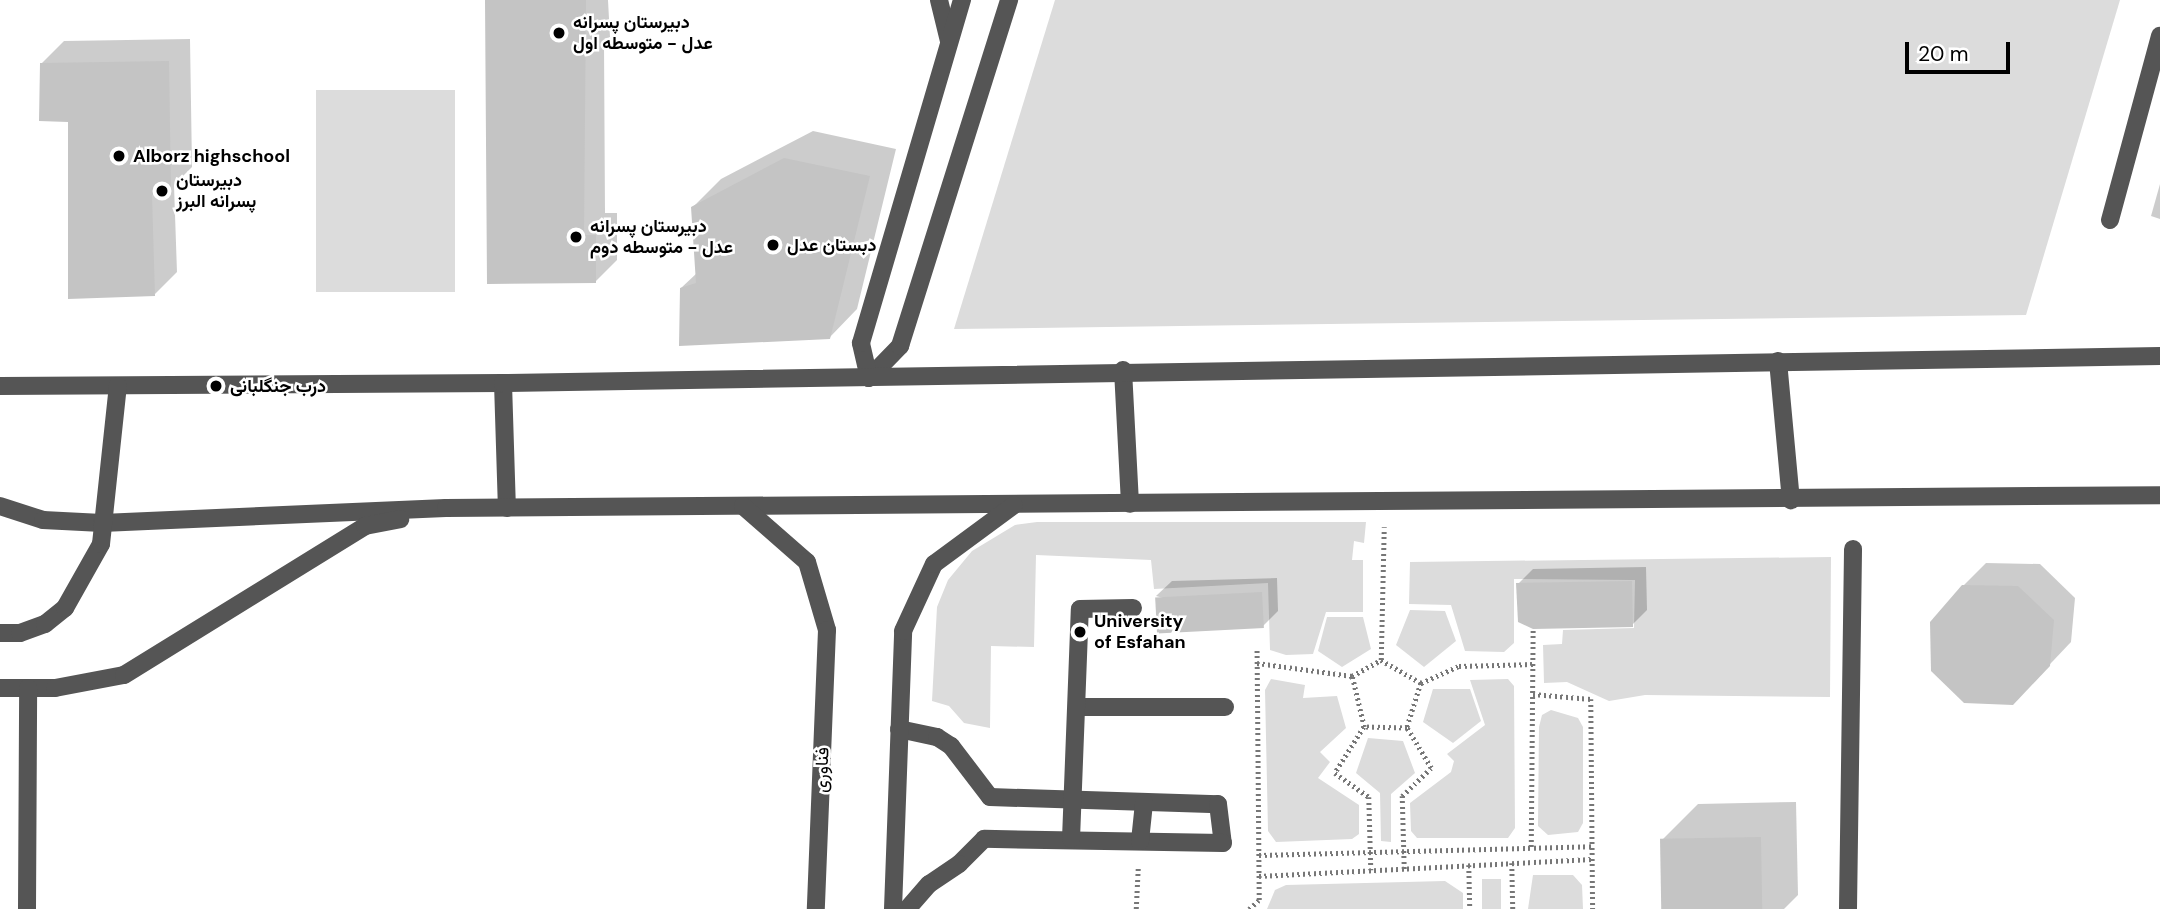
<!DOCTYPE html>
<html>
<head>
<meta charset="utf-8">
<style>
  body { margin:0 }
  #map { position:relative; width:2160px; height:909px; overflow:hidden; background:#fff; font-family:"DM Sans",Vazirmatn,sans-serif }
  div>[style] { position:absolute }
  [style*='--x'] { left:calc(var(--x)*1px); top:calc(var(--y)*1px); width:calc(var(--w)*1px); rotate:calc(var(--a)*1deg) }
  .green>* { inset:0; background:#dcdcdc; transform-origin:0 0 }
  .shadow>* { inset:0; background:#0003 }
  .building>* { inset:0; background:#c4c4c4; transform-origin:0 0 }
  .path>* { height:4.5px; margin-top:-2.25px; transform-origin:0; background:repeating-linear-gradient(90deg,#777 0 2px,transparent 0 5.5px) }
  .minor>* { height:18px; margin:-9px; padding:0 9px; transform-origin:9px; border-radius:9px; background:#555 }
  .dots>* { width:19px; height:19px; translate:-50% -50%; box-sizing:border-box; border:4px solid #fff; border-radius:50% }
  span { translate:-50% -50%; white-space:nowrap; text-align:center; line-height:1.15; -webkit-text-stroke:5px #fff; paint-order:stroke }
  .poi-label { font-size:18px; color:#000; font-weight:700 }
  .left { translate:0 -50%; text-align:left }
  .street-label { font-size:18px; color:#000 }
  .scale { position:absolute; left:1905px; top:42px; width:105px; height:32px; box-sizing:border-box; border:4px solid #000; border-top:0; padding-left:9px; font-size:21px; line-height:24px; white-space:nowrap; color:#000; -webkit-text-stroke:5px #fff; paint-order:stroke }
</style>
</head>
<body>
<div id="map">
  <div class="green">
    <div style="clip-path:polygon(1055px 0,2120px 0,2026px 315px,954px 329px)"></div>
    <div style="left:316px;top:90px;width:139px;height:202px"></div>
    <div style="clip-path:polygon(1037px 522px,1366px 522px,1364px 543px,1354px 541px,1352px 560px,1363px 560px,1363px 612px,1326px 612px,1313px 654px,1286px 655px,1270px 650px,1268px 583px,1154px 589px,1151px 560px,1036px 555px,1034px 647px,991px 646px,990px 728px,964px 723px,949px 706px,932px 701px,937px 607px,948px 580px,972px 551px,1015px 525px)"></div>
    <div style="clip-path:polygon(1831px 557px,1830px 697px,1645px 695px,1609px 701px,1567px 682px,1544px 683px,1543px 645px,1562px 644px,1563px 630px,1634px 628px,1635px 580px,1514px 579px,1514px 643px,1504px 652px,1465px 651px,1451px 605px,1409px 604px,1410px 562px)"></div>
    <div style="clip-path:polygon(1410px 610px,1445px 611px,1456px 641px,1424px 667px,1396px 645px)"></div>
    <div style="clip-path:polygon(1327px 617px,1363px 617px,1371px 649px,1342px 667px,1318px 651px)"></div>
    <div style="clip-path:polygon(1271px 679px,1305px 685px,1303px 698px,1337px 696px,1346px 728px,1320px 752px,1330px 762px,1318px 778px,1359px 805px,1359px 834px,1352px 839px,1276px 842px,1268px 831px,1265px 690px)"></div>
    <div style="clip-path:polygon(1508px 679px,1514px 686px,1515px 828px,1508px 838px,1417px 838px,1411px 831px,1410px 803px,1451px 772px,1454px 761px,1447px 754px,1485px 725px,1470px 680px)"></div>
    <div style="clip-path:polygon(1433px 689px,1470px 689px,1481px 721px,1453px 743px,1423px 722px)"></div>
    <div style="clip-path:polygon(1551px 710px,1578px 718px,1583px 727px,1583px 823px,1578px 832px,1548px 835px,1538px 826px,1539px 727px,1542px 715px)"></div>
    <div style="clip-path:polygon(1368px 738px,1403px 741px,1415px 773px,1391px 794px,1391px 842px,1381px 841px,1380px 793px,1356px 773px)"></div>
    <div style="clip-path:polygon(1533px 875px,1573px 875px,1582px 885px,1583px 909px,1528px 909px)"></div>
    <div style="left:1482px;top:879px;width:19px;height:30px"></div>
    <div style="clip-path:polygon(1445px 881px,1463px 893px,1463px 909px,1267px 909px,1275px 890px,1286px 885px)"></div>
  </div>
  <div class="shadow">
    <div style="clip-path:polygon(487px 0,608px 0,610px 37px,604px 42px,605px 213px,617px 213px,617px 260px,595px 282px)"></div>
    <div style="clip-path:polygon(190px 39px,192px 167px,174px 185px,177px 272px,155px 294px,42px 63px,64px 41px)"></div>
    <div style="clip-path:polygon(813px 131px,896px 149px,857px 309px,830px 337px,681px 288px,697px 273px,693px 207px,721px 179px)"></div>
    <div style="clip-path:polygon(2160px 184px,2160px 219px,2151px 216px)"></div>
    <div style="clip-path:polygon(1986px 563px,2040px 564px,2075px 598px,2071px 642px,2034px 681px,1963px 586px)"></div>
    <div style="clip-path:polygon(1646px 567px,1647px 610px,1632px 625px,1518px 584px,1533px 569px)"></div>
    <div style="clip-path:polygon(1277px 578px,1278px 611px,1263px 626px,1156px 596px,1172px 581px)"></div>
    <div style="clip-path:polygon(1796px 802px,1798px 895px,1784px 909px,1664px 909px,1662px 840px,1698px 804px)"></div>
  </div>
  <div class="building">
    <div style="clip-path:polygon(485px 0,586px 0,584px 235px,596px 235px,596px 283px,487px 284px)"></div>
    <div style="clip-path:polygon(169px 61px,171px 191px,152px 195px,155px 296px,68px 299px,68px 122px,39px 121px,40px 63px)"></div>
    <div style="clip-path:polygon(784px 158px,870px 176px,830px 339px,679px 346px,680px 288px,696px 283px,691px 207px)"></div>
    <div style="clip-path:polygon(1632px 581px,1633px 627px,1533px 629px,1518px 622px,1516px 583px)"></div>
    <div style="clip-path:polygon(1962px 585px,2018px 586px,2054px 620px,2050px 666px,2013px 705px,1964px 703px,1931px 671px,1930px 622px)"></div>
    <div style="left:1262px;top:592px;width:36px;height:107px;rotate:87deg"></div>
    <div style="left:1761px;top:837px;width:72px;height:101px;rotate:89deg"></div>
  </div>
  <div class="path">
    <div style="--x:1381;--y:660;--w:46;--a:29.9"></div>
    <div style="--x:1421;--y:683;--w:47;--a:107.3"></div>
    <div style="--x:1407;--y:728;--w:43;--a:-178.7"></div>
    <div style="--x:1364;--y:727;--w:52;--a:-103.2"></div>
    <div style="--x:1352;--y:676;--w:33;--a:-29"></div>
    <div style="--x:1381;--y:660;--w:133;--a:-88.7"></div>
    <div style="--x:1257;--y:663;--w:96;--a:7.8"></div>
    <div style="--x:1421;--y:683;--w:42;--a:-24.1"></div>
    <div style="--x:1459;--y:666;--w:74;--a:-1.5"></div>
    <div style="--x:1533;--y:694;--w:58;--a:4.9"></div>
    <div style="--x:1591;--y:699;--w:210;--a:89.5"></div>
    <div style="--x:1364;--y:727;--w:54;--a:122.2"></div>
    <div style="--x:1335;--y:773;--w:42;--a:35.2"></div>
    <div style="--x:1369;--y:797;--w:73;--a:88.4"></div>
    <div style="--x:1531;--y:847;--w:218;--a:-89.5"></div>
    <div style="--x:1259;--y:855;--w:333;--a:-1.5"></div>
    <div style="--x:1512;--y:863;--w:46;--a:88.8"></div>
    <div style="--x:1469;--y:865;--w:44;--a:88.7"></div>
    <div style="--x:1404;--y:869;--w:73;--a:-91.6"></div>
    <div style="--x:1402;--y:796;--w:40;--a:-44"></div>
    <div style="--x:1431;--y:768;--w:47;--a:-121"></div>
    <div style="--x:1259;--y:876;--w:334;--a:-2.9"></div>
    <div style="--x:1136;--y:909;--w:41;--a:-87.2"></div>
    <div style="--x:1249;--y:909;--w:13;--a:-42"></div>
    <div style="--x:1259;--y:900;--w:251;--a:-90.5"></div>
  </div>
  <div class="minor">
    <div style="--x:939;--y:0;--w:42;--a:76.3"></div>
    <div style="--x:2110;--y:220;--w:191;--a:-74.8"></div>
    <div style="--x:1778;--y:361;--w:140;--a:84.7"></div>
    <div style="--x:1123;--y:370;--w:134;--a:87"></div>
    <div style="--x:869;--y:378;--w:45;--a:-45.9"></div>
    <div style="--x:900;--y:346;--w:363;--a:-72.5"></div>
    <div style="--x:869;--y:378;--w:36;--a:-103"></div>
    <div style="--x:861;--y:343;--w:358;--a:-73.6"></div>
    <div style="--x:503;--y:383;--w:125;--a:88.2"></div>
    <div style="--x:0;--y:386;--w:503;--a:-0.34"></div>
    <div style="--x:503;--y:383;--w:1657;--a:-0.93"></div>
    <div style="--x:0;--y:506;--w:45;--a:18"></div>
    <div style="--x:43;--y:520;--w:59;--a:2.9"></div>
    <div style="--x:102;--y:523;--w:344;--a:-2.5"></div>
    <div style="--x:446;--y:508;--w:1714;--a:-0.43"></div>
    <div style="--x:743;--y:506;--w:85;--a:41.2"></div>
    <div style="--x:807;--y:562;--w:71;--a:73.6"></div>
    <div style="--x:827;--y:630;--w:279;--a:92.3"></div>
    <div style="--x:0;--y:633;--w:20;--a:0"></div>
    <div style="--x:20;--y:633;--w:27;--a:-20"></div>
    <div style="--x:45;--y:624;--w:26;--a:-39"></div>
    <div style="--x:65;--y:608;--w:73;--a:-60.6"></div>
    <div style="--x:101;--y:544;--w:159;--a:-83.9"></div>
    <div style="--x:0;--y:688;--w:55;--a:0"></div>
    <div style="--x:55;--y:688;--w:70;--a:-10.7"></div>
    <div style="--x:124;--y:675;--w:283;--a:-31.7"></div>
    <div style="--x:365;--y:526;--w:36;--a:-11"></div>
    <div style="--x:1077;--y:707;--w:148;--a:0"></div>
    <div style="--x:899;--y:729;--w:39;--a:12"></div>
    <div style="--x:937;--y:737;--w:17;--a:33"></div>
    <div style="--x:951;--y:746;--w:64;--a:52.6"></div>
    <div style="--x:990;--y:797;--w:228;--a:1.8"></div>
    <div style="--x:1218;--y:804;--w:39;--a:83"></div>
    <div style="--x:1223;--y:843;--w:239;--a:-179"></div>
    <div style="--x:984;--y:839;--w:35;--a:135"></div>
    <div style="--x:959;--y:864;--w:36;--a:146"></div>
    <div style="--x:929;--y:884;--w:33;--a:131"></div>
    <div style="--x:1071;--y:839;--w:230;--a:-87.8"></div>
    <div style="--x:1080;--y:609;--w:53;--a:-1.1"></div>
    <div style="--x:1140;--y:841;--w:39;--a:-84"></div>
    <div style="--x:27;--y:909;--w:221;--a:-89.7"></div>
    <div style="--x:893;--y:909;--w:278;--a:-87.9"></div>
    <div style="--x:903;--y:631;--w:74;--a:-65.2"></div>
    <div style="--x:934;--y:564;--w:99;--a:-36.4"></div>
    <div style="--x:1848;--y:909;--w:360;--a:-89.2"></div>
  </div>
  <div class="dots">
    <div style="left:559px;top:33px;background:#000"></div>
    <div style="left:119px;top:156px;background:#000"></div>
    <div style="left:162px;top:191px;background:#000"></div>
    <div style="left:576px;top:237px;background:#000"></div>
    <div style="left:773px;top:245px;background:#000"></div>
    <div style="left:216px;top:386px;background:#000"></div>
    <div style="left:1080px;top:632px;background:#000"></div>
  </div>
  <div class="poi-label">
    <span class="left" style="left:573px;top:33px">دبیرستان پسرانه<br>عدل - متوسطه اول</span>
    <span class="left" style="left:133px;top:156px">Alborz highschool</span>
    <span class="left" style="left:176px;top:191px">دبیرستان<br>پسرانه البرز</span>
    <span class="left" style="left:590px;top:237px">دبیرستان پسرانه<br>عدل - متوسطه دوم</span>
    <span class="left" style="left:787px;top:245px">دبستان عدل</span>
    <span class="left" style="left:230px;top:386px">درب جنگلبانی</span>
    <span class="left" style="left:1094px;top:632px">University<br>of Esfahan</span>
  </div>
  <div class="street-label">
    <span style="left:822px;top:770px;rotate:-88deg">فناوری</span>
  </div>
  <div class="scale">20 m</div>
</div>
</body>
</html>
